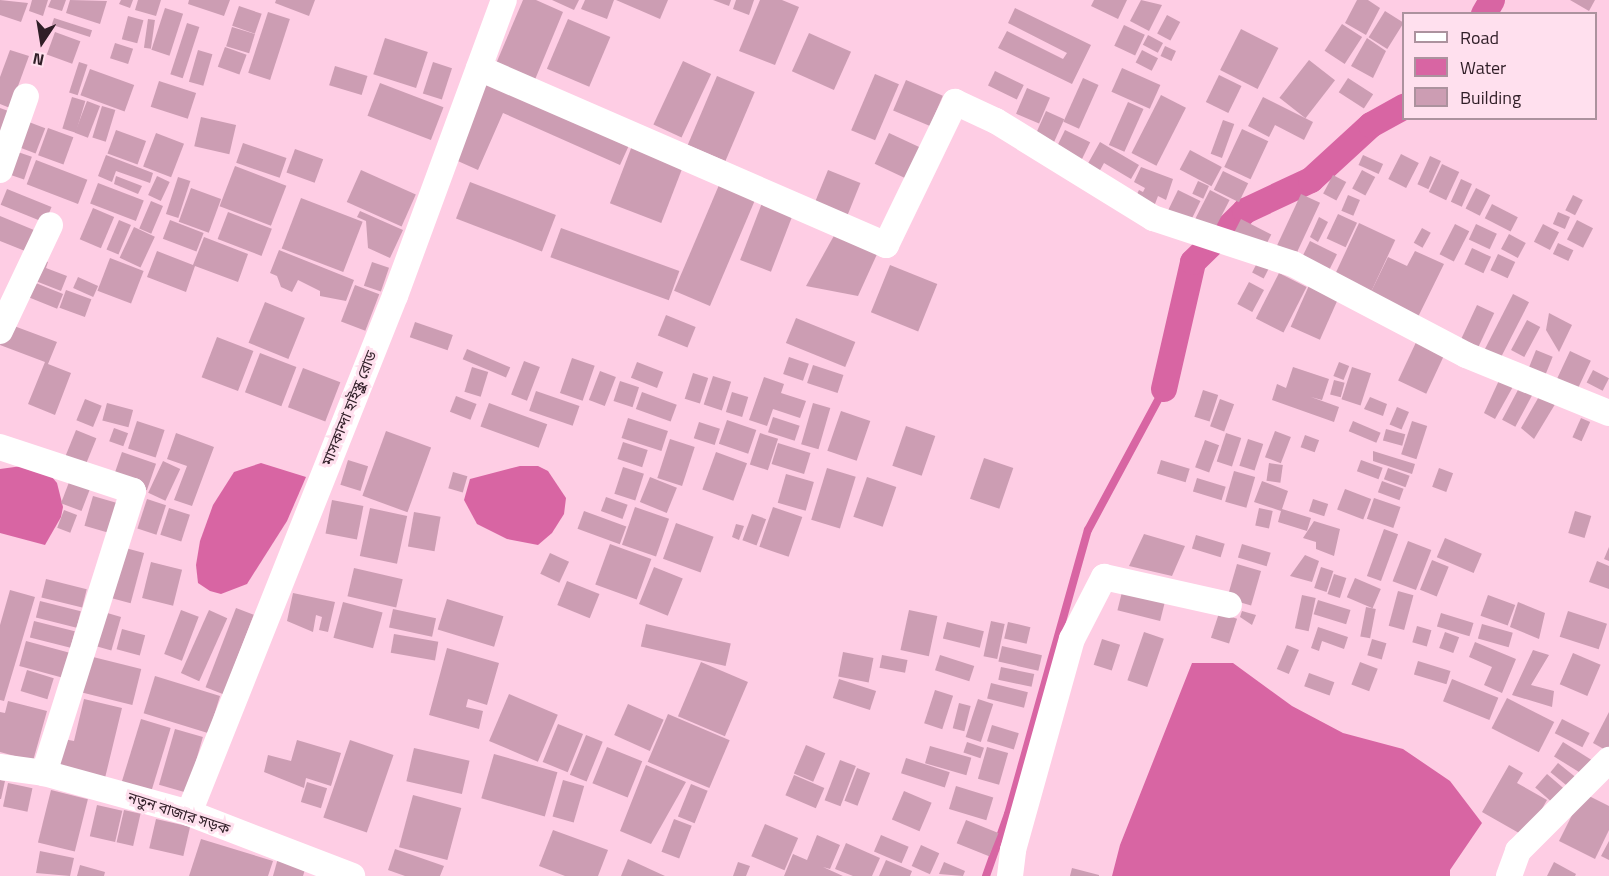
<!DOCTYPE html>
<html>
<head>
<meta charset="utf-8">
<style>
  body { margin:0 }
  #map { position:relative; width:1609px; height:876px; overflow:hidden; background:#fecde4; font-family:"Titillium Web","Noto Sans Bengali",sans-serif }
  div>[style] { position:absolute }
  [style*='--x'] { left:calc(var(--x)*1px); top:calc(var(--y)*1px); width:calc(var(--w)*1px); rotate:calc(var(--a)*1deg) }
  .water>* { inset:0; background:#d865a3 }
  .stream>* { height:8px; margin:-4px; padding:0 4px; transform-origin:4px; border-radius:4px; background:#d865a3 }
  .canal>* { height:26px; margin:-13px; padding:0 13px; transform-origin:13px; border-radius:13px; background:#d865a3 }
  .building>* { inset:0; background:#cc9db3; transform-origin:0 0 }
  .minor>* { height:26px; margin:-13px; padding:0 13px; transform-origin:13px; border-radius:13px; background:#fff }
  span { translate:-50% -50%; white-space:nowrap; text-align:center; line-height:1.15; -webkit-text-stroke:6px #ffe0ee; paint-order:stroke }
  .street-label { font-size:15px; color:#301e27 }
  .legend { position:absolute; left:1402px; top:12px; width:195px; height:108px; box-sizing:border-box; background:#ffe0ee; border:2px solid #ac929e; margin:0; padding:8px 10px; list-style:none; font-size:18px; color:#301e27 }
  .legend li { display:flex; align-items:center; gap:12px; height:30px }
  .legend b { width:30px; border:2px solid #ac929e }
  .north { position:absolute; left:12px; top:12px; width:60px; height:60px; -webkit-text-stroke:4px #ffe0ee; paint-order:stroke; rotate:192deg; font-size:16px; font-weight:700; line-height:24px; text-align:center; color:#301e27 }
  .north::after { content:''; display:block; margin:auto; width:21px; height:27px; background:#301e27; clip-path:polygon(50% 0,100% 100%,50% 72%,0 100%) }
</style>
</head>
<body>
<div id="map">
  <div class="water">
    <div style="clip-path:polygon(261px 463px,306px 477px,287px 521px,247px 584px,221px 594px,210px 591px,198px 583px,196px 565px,200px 541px,213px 505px,234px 472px)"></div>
    <div style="clip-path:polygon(22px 466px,47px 471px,57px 483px,63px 507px,61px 517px,45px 545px,0 533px,0 469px)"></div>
    <div style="clip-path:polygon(520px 466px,538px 466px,548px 471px,566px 498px,564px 514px,552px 533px,538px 545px,507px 539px,477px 524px,464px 500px,470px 479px)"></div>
    <div style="clip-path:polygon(1192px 663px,1233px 663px,1292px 706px,1343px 733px,1403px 749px,1450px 781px,1482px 823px,1450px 870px,1450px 876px,1112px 876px,1120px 845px)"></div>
  </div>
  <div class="stream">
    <div style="--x:986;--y:876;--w:66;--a:-70.5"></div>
    <div style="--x:1008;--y:814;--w:295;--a:-74.3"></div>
    <div style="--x:1088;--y:530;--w:160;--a:-61.7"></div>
  </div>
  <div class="canal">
    <div style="--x:1484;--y:14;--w:16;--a:-60"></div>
    <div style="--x:1164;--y:389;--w:130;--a:-77.1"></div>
    <div style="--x:1193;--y:262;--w:73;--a:-44.4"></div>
    <div style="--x:1245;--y:211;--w:73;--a:-25.2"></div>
    <div style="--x:1311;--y:180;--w:81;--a:-42.5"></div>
    <div style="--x:1371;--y:125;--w:38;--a:-29"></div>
  </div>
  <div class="building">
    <div style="clip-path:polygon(0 0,28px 3px,21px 22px,0 15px)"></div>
    <div style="clip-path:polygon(32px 0,48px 0,43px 16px,29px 11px)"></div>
    <div style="clip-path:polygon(51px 0,66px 0,62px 11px,48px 7px)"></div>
    <div style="clip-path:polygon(70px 0,107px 1px,100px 24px,66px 13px)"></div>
    <div style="clip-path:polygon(121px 0,133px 0,130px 8px,119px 4px)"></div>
    <div style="clip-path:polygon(138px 0,161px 0,156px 16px,135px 10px)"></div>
    <div style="clip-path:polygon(189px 0,230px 0,224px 16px,188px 4px)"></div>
    <div style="clip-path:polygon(276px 0,315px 0,309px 16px,275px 3px)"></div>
    <div style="clip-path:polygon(523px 0,536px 0,563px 12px,534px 82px,495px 66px)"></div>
    <div style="clip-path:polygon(552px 0,579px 0,574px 10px)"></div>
    <div style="clip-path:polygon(585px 0,614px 0,607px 19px,581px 9px)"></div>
    <div style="clip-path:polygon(616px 0,668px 0,660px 19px)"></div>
    <div style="clip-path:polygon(713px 0,731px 0,729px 6px)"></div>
    <div style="clip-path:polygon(736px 0,754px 0,749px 15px,733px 9px)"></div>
    <div style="clip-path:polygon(760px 0,782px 0,799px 7px,775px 65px,739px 51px)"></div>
    <div style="clip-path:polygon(1094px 0,1127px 0,1118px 19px,1091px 6px)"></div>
    <div style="clip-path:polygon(1141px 0,1162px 5px,1149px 31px,1130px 21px)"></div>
    <div style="clip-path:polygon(1357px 0,1368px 0,1380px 8px,1366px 35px,1345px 23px)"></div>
    <div style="clip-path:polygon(1570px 0,1595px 0,1589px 11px)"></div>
    <div style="left:239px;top:6px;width:24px;height:21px;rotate:19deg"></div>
    <div style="left:165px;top:8px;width:19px;height:44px;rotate:18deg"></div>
    <div style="clip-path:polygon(1015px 8px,1091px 45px,1072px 84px,998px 48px,1007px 31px,1063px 59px,1067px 53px,1008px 23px)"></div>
    <div style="left:1385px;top:11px;width:22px;height:31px;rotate:32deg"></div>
    <div style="left:268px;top:12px;width:23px;height:64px;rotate:18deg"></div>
    <div style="left:1167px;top:15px;width:15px;height:21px;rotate:28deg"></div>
    <div style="left:128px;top:16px;width:16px;height:24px;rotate:15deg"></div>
    <div style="left:54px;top:18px;width:40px;height:7px;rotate:18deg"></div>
    <div style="left:148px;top:19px;width:7px;height:29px;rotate:8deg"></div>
    <div style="left:568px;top:19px;width:46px;height:54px;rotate:23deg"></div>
    <div style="left:187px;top:23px;width:13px;height:54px;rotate:18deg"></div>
    <div style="left:1342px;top:24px;width:24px;height:32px;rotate:33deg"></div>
    <div style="left:1124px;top:25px;width:23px;height:23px;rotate:25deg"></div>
    <div style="left:232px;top:27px;width:24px;height:20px;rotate:17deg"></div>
    <div style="left:1241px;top:29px;width:42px;height:46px;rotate:27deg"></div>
    <div style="left:55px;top:32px;width:27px;height:24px;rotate:20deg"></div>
    <div style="left:809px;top:33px;width:46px;height:42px;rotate:24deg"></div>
    <div style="left:1148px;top:35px;width:17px;height:11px;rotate:28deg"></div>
    <div style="left:385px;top:38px;width:45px;height:38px;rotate:18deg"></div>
    <div style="clip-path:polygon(1367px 38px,1386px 51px,1373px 78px,1351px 66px)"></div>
    <div style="left:115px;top:43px;width:19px;height:16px;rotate:18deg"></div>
    <div style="left:1165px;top:46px;width:12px;height:11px;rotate:24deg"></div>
    <div style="left:225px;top:47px;width:23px;height:21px;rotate:20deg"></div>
    <div style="clip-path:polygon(10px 50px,29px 56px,10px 108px,0 104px,0 77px)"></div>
    <div style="left:198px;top:50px;width:15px;height:33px;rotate:16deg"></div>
    <div style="left:1142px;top:50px;width:18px;height:14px;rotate:27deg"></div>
    <div style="left:1309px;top:60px;width:33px;height:48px;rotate:38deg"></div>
    <div style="left:683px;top:61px;width:31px;height:70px;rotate:25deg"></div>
    <div style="left:79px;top:62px;width:9px;height:32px;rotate:18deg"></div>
    <div style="left:433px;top:62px;width:20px;height:33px;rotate:18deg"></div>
    <div style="left:335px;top:66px;width:34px;height:20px;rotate:17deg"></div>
    <div style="left:1122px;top:68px;width:42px;height:26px;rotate:24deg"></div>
    <div style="left:90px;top:69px;width:47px;height:28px;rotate:20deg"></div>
    <div style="left:995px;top:71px;width:32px;height:16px;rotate:26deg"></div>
    <div style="left:875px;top:74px;width:26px;height:61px;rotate:23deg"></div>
    <div style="left:1219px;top:75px;width:25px;height:30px;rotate:26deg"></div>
    <div style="left:717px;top:76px;width:41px;height:75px;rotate:23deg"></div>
    <div style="clip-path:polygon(487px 77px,631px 141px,620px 165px,503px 113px,478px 170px,451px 158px)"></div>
    <div style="left:1083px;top:78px;width:17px;height:48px;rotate:24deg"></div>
    <div style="left:1348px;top:78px;width:30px;height:17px;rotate:33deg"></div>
    <div style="left:906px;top:80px;width:40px;height:33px;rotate:23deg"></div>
    <div style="left:159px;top:81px;width:39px;height:27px;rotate:18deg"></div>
    <div style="left:380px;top:83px;width:68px;height:35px;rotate:21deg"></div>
    <div style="left:1027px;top:88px;width:25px;height:28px;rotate:23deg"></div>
    <div style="left:1161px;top:95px;width:28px;height:65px;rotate:27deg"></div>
    <div style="left:72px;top:97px;width:14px;height:33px;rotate:17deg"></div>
    <div style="clip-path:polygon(1263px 97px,1313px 122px,1304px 140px,1275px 125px,1269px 137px,1248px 126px)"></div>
    <div style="left:87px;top:101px;width:14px;height:34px;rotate:21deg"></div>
    <div style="left:1128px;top:102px;width:17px;height:47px;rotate:24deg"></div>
    <div style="left:102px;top:106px;width:14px;height:33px;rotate:17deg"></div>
    <div style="clip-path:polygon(0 108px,14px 113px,0 150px)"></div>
    <div style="left:1046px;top:111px;width:20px;height:32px;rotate:24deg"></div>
    <div style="left:201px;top:117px;width:36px;height:30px;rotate:13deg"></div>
    <div style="left:21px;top:119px;width:26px;height:27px;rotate:21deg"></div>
    <div style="left:1223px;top:120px;width:12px;height:36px;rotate:20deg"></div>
    <div style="left:48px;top:128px;width:27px;height:29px;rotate:20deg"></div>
    <div style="left:1242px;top:129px;width:29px;height:42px;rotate:25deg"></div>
    <div style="left:116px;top:130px;width:32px;height:25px;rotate:20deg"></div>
    <div style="left:1065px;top:130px;width:28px;height:25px;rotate:26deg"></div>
    <div style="left:156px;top:133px;width:30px;height:36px;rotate:21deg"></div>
    <div style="left:889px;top:133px;width:41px;height:34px;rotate:25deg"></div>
    <div style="left:635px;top:138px;width:55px;height:70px;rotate:21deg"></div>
    <div style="clip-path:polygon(1100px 142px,1139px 165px,1131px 179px,1104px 163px,1098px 174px,1086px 167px)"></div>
    <div style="left:243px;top:143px;width:46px;height:21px;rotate:19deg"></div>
    <div style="left:295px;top:149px;width:30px;height:25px;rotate:20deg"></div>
    <div style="left:12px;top:150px;width:21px;height:24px;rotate:19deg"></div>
    <div style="left:1190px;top:150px;width:36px;height:22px;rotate:28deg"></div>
    <div style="left:1401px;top:154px;width:20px;height:28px;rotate:27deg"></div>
    <div style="clip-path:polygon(106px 155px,153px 173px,150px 183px,116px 171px,112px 182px,98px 176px)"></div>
    <div style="left:1363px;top:155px;width:22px;height:11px;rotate:24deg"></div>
    <div style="left:1430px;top:156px;width:12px;height:31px;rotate:24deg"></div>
    <div style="left:36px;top:160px;width:55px;height:26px;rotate:21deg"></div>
    <div style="left:1442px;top:164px;width:19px;height:31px;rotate:25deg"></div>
    <div style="left:235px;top:166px;width:55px;height:43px;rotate:21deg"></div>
    <div style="clip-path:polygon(1141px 167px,1173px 179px,1166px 200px,1158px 196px,1152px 212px,1133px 202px,1139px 190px,1143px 192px,1145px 188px,1134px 182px)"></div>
    <div style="left:361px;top:170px;width:60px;height:35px;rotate:24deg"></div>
    <div style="left:828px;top:170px;width:35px;height:37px;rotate:22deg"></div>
    <div style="left:1362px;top:170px;width:15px;height:21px;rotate:28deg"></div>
    <div style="left:1223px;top:171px;width:28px;height:21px;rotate:26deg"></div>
    <div style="left:1333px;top:175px;width:15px;height:21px;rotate:28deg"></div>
    <div style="clip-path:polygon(116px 176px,142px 186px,138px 194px,114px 184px)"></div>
    <div style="left:157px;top:176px;width:14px;height:21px;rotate:25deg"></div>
    <div style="left:178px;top:177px;width:13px;height:39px;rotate:18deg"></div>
    <div style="left:1461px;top:179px;width:12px;height:25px;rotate:24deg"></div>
    <div style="left:1198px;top:181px;width:12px;height:14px;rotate:24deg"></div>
    <div style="left:470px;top:182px;width:92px;height:39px;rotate:21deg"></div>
    <div style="left:98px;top:183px;width:49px;height:22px;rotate:21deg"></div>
    <div style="left:719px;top:185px;width:39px;height:115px;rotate:23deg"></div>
    <div style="left:191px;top:188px;width:32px;height:36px;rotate:20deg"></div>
    <div style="left:1476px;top:188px;width:16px;height:23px;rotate:27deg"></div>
    <div style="left:7px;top:189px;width:48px;height:17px;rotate:22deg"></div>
    <div style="left:1178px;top:190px;width:25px;height:27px;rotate:26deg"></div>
    <div style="left:1210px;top:190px;width:22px;height:38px;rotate:27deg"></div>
    <div style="left:1301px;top:194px;width:21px;height:62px;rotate:25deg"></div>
    <div style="left:1348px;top:195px;width:13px;height:17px;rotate:23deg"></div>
    <div style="left:1573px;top:195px;width:11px;height:17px;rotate:27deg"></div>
    <div style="left:301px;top:198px;width:66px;height:54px;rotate:21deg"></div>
    <div style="left:151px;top:201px;width:13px;height:30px;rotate:23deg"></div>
    <div style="left:762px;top:203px;width:33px;height:61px;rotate:21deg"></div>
    <div style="left:1492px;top:204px;width:29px;height:16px;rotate:27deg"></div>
    <div style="left:93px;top:208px;width:23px;height:34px;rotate:23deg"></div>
    <div style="clip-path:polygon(360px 211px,403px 230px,390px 258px,368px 248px,366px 221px,357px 217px)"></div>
    <div style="left:228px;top:212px;width:47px;height:29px;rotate:21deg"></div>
    <div style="left:1558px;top:212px;width:13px;height:13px;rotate:23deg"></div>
    <div style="left:1338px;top:214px;width:21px;height:27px;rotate:25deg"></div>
    <div style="clip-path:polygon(0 216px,34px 230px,25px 251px,0 241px)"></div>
    <div style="clip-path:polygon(1319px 217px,1328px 222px,1318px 242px,1310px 237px)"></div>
    <div style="left:1241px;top:219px;width:34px;height:18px;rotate:27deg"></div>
    <div style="left:119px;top:220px;width:13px;height:32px;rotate:23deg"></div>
    <div style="left:170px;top:220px;width:36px;height:20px;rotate:21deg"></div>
    <div style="left:1577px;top:220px;width:18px;height:22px;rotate:27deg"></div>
    <div style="left:1359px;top:223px;width:40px;height:59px;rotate:25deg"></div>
    <div style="left:1455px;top:224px;width:16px;height:34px;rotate:27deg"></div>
    <div style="left:1476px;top:224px;width:23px;height:17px;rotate:25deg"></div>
    <div style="left:1543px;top:224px;width:18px;height:20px;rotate:27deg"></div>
    <div style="left:134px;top:227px;width:23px;height:34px;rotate:25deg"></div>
    <div style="left:561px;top:228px;width:126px;height:31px;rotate:20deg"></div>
    <div style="left:1422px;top:228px;width:10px;height:17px;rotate:29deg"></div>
    <div style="clip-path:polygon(836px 232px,878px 252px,858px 296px,806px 286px)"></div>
    <div style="left:1509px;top:234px;width:19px;height:17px;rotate:28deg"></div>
    <div style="clip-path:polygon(204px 237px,248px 254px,238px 282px,195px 266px,186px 292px,147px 277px,157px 251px,193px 265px)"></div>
    <div style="left:1310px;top:241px;width:30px;height:26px;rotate:26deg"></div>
    <div style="left:1558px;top:243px;width:17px;height:12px;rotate:25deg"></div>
    <div style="left:1472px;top:248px;width:21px;height:18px;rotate:25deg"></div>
    <div style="clip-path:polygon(279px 250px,354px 280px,346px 301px,320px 296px,320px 291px,298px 280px,292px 292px,281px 287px,277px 276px,270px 273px)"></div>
    <div style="clip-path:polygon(1415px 251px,1444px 264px,1418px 317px,1370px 294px,1388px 257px,1407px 266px)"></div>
    <div style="left:1498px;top:254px;width:19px;height:18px;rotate:25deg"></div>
    <div style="clip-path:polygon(36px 258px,48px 262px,46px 268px,67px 276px,61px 291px,28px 278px)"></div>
    <div style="left:110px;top:258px;width:36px;height:35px;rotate:21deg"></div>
    <div style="left:1258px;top:261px;width:13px;height:13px;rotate:27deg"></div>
    <div style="left:372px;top:262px;width:18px;height:25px;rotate:19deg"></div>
    <div style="left:890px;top:265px;width:51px;height:51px;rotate:22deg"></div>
    <div style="left:1279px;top:273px;width:31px;height:51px;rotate:27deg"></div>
    <div style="left:78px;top:277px;width:22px;height:12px;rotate:24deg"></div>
    <div style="left:26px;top:279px;width:40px;height:16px;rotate:22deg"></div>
    <div style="left:1311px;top:281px;width:32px;height:50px;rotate:24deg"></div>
    <div style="left:1249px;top:282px;width:17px;height:25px;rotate:28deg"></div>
    <div style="left:355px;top:285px;width:26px;height:39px;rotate:21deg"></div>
    <div style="left:66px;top:290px;width:27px;height:19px;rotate:20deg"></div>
    <div style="left:1513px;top:294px;width:18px;height:66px;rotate:27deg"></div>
    <div style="left:265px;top:302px;width:43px;height:44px;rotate:22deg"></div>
    <div style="left:1477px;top:305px;width:19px;height:43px;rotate:25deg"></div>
    <div style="clip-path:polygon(1549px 313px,1572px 325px,1559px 352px,1546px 330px)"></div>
    <div style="left:666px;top:315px;width:32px;height:22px;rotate:22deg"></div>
    <div style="left:796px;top:318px;width:64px;height:27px;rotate:22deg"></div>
    <div style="left:1527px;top:320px;width:15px;height:34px;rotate:28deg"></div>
    <div style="left:415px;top:322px;width:40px;height:16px;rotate:19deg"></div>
    <div style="clip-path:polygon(6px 323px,57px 342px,48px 364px,71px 373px,55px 415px,28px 404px,45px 362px,0 345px)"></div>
    <div style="left:217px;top:337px;width:39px;height:43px;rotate:21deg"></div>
    <div style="left:1418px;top:338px;width:31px;height:47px;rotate:25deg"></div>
    <div style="left:467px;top:349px;width:47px;height:11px;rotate:23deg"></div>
    <div style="left:1536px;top:350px;width:18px;height:21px;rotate:22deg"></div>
    <div style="left:1570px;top:351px;width:23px;height:37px;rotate:25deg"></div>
    <div style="left:260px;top:353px;width:39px;height:42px;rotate:21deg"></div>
    <div style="left:789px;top:357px;width:21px;height:18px;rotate:19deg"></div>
    <div style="left:572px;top:358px;width:24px;height:37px;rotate:19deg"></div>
    <div style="left:524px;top:361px;width:17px;height:36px;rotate:21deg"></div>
    <div style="left:637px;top:362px;width:28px;height:17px;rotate:21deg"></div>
    <div style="left:1339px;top:362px;width:11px;height:15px;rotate:22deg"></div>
    <div style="left:813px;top:365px;width:32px;height:19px;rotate:18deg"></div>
    <div style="left:472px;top:367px;width:17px;height:26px;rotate:17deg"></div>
    <div style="clip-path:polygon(1293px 367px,1329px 379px,1322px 400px,1311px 397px,1339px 407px,1334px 422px,1272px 400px,1277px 384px,1286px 388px)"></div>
    <div style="left:1352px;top:367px;width:20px;height:34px;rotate:18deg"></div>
    <div style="left:303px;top:368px;width:40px;height:42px;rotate:21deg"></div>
    <div style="left:1593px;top:370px;width:18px;height:14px;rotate:27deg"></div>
    <div style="left:600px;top:371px;width:17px;height:31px;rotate:21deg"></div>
    <div style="left:693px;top:373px;width:16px;height:27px;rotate:18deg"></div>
    <div style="left:713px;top:376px;width:19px;height:30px;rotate:18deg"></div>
    <div style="clip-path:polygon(1501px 376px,1515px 383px,1495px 419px,1484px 413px)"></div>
    <div style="clip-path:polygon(764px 377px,784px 384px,781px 393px,806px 401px,800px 418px,773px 409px,767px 426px,749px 420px)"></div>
    <div style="left:1334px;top:380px;width:11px;height:15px;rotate:15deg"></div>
    <div style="left:620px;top:381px;width:20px;height:21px;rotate:18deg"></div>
    <div style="left:1519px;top:388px;width:15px;height:36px;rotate:28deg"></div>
    <div style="left:1203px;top:390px;width:16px;height:28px;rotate:18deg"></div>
    <div style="left:536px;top:391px;width:46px;height:21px;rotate:19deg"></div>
    <div style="left:642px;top:392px;width:37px;height:18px;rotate:20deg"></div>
    <div style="left:732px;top:392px;width:17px;height:21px;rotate:17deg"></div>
    <div style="clip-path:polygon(1541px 393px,1557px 401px,1534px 439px,1521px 428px)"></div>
    <div style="left:456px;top:396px;width:22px;height:17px;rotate:21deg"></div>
    <div style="clip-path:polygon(1370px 397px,1387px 404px,1383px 416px,1364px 409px)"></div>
    <div style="left:85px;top:399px;width:18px;height:23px;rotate:22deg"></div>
    <div style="left:1220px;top:399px;width:15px;height:29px;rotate:20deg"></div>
    <div style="left:107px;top:403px;width:27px;height:18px;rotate:15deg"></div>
    <div style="left:489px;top:403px;width:62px;height:25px;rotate:20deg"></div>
    <div style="left:813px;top:403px;width:18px;height:43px;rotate:16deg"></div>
    <div style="left:1397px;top:407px;width:13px;height:19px;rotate:23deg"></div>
    <div style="left:841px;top:411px;width:31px;height:42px;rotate:19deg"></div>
    <div style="left:773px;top:417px;width:28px;height:16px;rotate:18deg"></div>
    <div style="left:628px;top:418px;width:42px;height:21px;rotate:18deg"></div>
    <div style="left:1581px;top:418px;width:10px;height:21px;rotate:24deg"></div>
    <div style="left:727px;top:420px;width:31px;height:25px;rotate:19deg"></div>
    <div style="left:137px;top:421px;width:29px;height:29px;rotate:18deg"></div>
    <div style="left:1353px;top:421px;width:30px;height:11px;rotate:23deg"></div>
    <div style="left:1412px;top:421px;width:16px;height:35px;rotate:18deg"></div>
    <div style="left:699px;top:422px;width:22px;height:17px;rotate:18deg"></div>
    <div style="left:906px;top:426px;width:31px;height:42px;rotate:19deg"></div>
    <div style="left:114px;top:428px;width:15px;height:14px;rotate:20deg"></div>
    <div style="left:1386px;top:429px;width:20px;height:12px;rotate:15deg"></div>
    <div style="left:76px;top:430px;width:22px;height:35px;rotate:22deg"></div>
    <div style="left:386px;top:431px;width:48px;height:69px;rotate:20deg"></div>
    <div style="left:1275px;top:431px;width:17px;height:28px;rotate:21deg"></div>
    <div style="clip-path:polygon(176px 433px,214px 447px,192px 506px,174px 500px,187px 466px,167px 459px)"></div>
    <div style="left:760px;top:433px;width:19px;height:33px;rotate:18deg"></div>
    <div style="left:1226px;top:433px;width:16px;height:30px;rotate:18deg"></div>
    <div style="left:1305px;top:435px;width:15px;height:13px;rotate:20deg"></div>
    <div style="left:670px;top:439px;width:26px;height:41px;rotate:18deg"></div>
    <div style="left:1248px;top:439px;width:16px;height:28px;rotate:18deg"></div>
    <div style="left:1205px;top:440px;width:15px;height:29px;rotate:20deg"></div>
    <div style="left:623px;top:442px;width:26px;height:18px;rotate:18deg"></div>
    <div style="left:778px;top:443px;width:34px;height:22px;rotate:17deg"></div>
    <div style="clip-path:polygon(1373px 451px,1415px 464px,1412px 474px,1373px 461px)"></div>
    <div style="left:122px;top:452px;width:36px;height:28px;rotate:19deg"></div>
    <div style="left:716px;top:452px;width:33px;height:40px;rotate:20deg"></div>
    <div style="left:984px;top:458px;width:31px;height:43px;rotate:19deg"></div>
    <div style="left:348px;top:460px;width:21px;height:26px;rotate:17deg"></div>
    <div style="left:1161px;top:460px;width:30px;height:14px;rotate:17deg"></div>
    <div style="left:1361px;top:460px;width:23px;height:12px;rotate:20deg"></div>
    <div style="left:163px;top:461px;width:19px;height:35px;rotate:25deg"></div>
    <div style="left:1269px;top:463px;width:14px;height:18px;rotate:8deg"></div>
    <div style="left:623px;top:467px;width:22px;height:28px;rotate:18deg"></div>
    <div style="left:827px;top:468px;width:30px;height:54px;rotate:17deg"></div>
    <div style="left:1388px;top:468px;width:23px;height:12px;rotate:20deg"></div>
    <div style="left:1439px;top:468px;width:15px;height:20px;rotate:20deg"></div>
    <div style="left:1234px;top:471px;width:22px;height:32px;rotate:16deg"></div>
    <div style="left:453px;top:472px;width:15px;height:17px;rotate:16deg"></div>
    <div style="left:786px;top:474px;width:29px;height:30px;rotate:16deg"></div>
    <div style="left:71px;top:477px;width:22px;height:28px;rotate:21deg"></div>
    <div style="left:650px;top:477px;width:29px;height:27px;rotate:22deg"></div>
    <div style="left:867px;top:477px;width:31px;height:42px;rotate:19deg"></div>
    <div style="left:1197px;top:478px;width:30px;height:14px;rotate:17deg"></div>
    <div style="clip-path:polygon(1262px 481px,1288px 491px,1282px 509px,1311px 518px,1307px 531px,1278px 522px,1281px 511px,1254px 502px)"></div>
    <div style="left:1382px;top:481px;width:23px;height:12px;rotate:20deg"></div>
    <div style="left:1345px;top:489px;width:28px;height:22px;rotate:21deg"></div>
    <div style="left:93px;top:496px;width:25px;height:31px;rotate:16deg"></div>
    <div style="left:606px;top:497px;width:23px;height:15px;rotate:20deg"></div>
    <div style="left:1374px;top:498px;width:28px;height:22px;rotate:19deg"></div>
    <div style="left:147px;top:499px;width:20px;height:31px;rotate:18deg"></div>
    <div style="left:1313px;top:499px;width:16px;height:13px;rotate:18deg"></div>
    <div style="left:332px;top:500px;width:32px;height:34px;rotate:11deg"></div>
    <div style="left:635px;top:507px;width:36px;height:40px;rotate:19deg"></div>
    <div style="left:773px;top:507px;width:31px;height:42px;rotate:19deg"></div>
    <div style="left:169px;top:508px;width:22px;height:28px;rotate:18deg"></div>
    <div style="left:370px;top:508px;width:38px;height:49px;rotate:12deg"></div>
    <div style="left:1259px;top:508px;width:14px;height:18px;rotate:12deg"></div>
    <div style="left:64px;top:510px;width:14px;height:19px;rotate:21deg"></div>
    <div style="left:584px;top:511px;width:45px;height:19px;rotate:20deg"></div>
    <div style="left:1575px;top:511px;width:17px;height:23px;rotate:17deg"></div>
    <div style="left:414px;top:512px;width:27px;height:35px;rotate:10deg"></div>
    <div style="left:752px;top:514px;width:15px;height:28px;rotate:20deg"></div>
    <div style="clip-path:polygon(1314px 521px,1340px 529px,1334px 556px,1316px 549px,1316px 542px,1303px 538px)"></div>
    <div style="left:676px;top:523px;width:40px;height:38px;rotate:20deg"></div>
    <div style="clip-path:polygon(736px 524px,744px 526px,739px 540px,732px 537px)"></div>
    <div style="left:1384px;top:529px;width:15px;height:50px;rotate:20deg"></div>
    <div style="clip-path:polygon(1144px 534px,1185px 546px,1172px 576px,1129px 566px)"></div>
    <div style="left:1196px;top:535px;width:30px;height:14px;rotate:17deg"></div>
    <div style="left:1445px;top:538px;width:40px;height:21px;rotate:23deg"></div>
    <div style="left:1408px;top:541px;width:25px;height:43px;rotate:21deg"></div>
    <div style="left:610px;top:544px;width:44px;height:43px;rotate:20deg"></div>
    <div style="left:1242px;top:544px;width:30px;height:14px;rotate:17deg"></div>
    <div style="left:118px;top:546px;width:27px;height:52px;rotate:15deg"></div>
    <div style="clip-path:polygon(1609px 547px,1609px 561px,1604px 559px)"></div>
    <div style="left:550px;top:553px;width:21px;height:23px;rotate:25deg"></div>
    <div style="clip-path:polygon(1305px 555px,1319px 561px,1312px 582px,1290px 576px)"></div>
    <div style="left:1432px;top:560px;width:18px;height:32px;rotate:22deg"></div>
    <div style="clip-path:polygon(1597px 561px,1609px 566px,1609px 589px,1589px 582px)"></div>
    <div style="left:151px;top:562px;width:32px;height:37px;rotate:14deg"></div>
    <div style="left:1237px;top:564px;width:25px;height:36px;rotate:16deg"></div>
    <div style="left:654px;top:567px;width:31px;height:40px;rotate:22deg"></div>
    <div style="left:1321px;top:567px;width:13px;height:22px;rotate:18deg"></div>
    <div style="left:354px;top:568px;width:50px;height:29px;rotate:13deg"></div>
    <div style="left:1334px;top:574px;width:13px;height:21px;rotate:18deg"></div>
    <div style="left:1355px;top:578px;width:28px;height:21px;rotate:23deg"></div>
    <div style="left:46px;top:579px;width:42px;height:19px;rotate:14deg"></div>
    <div style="left:567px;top:581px;width:35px;height:26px;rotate:22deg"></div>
    <div style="left:1123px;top:588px;width:44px;height:23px;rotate:14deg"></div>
    <div style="clip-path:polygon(10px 590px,35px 597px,4px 701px,0 700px,0 625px)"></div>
    <div style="left:1398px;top:591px;width:16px;height:36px;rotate:15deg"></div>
    <div style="clip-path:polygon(293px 593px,335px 602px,328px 632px,319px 630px,322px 617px,316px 615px,313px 632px,287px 621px)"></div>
    <div style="left:1302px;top:595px;width:14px;height:34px;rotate:12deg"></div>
    <div style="left:1488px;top:595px;width:29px;height:22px;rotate:20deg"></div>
    <div style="left:447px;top:599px;width:59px;height:32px;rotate:17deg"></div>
    <div style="left:1318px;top:600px;width:34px;height:15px;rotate:17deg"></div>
    <div style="left:40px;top:601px;width:42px;height:17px;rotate:14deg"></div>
    <div style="left:343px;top:602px;width:41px;height:37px;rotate:15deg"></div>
    <div style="clip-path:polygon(1518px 602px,1545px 613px,1539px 639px,1510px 627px)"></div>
    <div style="left:1366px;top:607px;width:10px;height:30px;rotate:11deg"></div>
    <div style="left:236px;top:608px;width:19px;height:85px;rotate:21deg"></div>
    <div style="left:393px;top:609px;width:44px;height:19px;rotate:12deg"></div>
    <div style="left:97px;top:610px;width:25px;height:35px;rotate:16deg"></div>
    <div style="left:181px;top:610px;width:19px;height:47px;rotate:21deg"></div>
    <div style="left:209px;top:610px;width:20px;height:69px;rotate:24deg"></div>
    <div style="left:909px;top:610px;width:29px;height:41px;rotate:12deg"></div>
    <div style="clip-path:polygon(1242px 611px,1256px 615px,1252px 625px,1240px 617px)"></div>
    <div style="left:1568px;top:611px;width:41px;height:27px;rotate:18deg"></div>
    <div style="left:1219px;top:613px;width:19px;height:26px;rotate:18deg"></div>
    <div style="left:1441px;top:613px;width:34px;height:14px;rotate:17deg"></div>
    <div style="left:34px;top:621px;width:42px;height:17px;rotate:14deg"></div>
    <div style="left:991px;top:621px;width:14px;height:36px;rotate:12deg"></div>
    <div style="left:947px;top:622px;width:38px;height:17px;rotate:14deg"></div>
    <div style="left:1008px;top:622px;width:23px;height:17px;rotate:13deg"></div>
    <div style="left:646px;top:624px;width:87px;height:23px;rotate:13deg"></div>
    <div style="left:1482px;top:624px;width:32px;height:15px;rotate:16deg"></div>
    <div style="left:1417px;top:626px;width:15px;height:17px;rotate:16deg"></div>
    <div style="clip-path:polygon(1318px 627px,1348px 637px,1344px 649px,1322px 641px,1319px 651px,1311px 648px)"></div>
    <div style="left:122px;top:629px;width:24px;height:21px;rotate:15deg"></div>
    <div style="left:1144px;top:632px;width:21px;height:51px;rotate:19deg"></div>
    <div style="left:1445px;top:632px;width:15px;height:17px;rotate:20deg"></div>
    <div style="left:394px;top:634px;width:45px;height:19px;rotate:10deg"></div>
    <div style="left:1102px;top:639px;width:19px;height:27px;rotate:18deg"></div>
    <div style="left:1372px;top:639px;width:15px;height:17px;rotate:16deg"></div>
    <div style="left:26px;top:641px;width:46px;height:26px;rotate:15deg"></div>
    <div style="clip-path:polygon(1475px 642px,1516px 659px,1502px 693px,1484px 685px,1492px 667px,1469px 657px)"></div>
    <div style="left:1287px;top:645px;width:13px;height:26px;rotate:23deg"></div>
    <div style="left:1002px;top:646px;width:41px;height:16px;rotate:13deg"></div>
    <div style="clip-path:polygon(447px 648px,499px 663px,487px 705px,468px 699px,466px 707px,483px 711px,479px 729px,429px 715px)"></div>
    <div style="clip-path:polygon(1533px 650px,1549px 655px,1531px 685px,1554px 691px,1552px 707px,1512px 695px)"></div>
    <div style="left:843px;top:652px;width:31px;height:25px;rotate:11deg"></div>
    <div style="left:1573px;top:653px;width:30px;height:34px;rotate:23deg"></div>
    <div style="left:85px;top:655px;width:58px;height:37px;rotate:14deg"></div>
    <div style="left:882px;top:655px;width:26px;height:13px;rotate:11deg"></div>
    <div style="left:940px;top:655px;width:36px;height:16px;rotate:18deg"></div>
    <div style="left:1418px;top:661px;width:34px;height:14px;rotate:17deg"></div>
    <div style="left:701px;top:662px;width:51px;height:59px;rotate:23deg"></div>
    <div style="left:1360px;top:662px;width:19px;height:24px;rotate:21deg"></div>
    <div style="left:1001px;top:667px;width:34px;height:13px;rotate:12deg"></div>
    <div style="left:27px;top:670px;width:28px;height:22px;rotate:17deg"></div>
    <div style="left:1309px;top:673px;width:27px;height:14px;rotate:20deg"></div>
    <div style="left:155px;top:676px;width:68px;height:39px;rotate:17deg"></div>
    <div style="left:839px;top:679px;width:39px;height:20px;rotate:18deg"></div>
    <div style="left:1452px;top:679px;width:50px;height:24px;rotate:22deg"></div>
    <div style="left:991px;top:683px;width:38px;height:16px;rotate:14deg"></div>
    <div style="left:935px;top:690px;width:19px;height:35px;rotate:18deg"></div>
    <div style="left:509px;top:694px;width:53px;height:51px;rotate:23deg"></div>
    <div style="left:1507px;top:698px;width:53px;height:34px;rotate:27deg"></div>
    <div style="clip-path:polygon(84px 699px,122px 708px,105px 778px,52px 765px,58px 738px,74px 741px)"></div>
    <div style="left:978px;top:699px;width:16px;height:40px;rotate:18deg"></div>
    <div style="clip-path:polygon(8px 701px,47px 711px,33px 761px,0 752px,0 712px,5px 713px)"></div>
    <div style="left:959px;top:703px;width:12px;height:26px;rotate:14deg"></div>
    <div style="left:628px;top:704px;width:39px;height:34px;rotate:24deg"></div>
    <div style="clip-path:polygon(1609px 712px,1609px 752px,1593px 743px)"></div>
    <div style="left:668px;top:714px;width:67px;height:52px;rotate:23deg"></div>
    <div style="left:141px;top:719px;width:31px;height:66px;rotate:17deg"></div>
    <div style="left:1562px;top:719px;width:31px;height:16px;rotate:27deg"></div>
    <div style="left:558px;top:724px;width:27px;height:41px;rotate:22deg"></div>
    <div style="left:992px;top:725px;width:28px;height:17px;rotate:17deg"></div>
    <div style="left:175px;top:729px;width:29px;height:58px;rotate:16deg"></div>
    <div style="left:586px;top:735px;width:18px;height:43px;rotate:22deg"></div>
    <div style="clip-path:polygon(297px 740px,341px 753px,331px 786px,306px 778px,304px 788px,264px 772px,268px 755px,291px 761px)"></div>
    <div style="left:350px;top:740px;width:46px;height:82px;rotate:19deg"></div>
    <div style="left:967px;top:742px;width:18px;height:11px;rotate:19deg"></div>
    <div style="left:1563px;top:742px;width:38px;height:17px;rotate:32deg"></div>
    <div style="left:806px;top:745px;width:21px;height:31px;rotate:23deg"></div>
    <div style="left:930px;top:746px;width:43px;height:18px;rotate:16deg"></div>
    <div style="left:607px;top:747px;width:38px;height:39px;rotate:22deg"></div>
    <div style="left:987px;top:747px;width:22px;height:33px;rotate:16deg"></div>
    <div style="left:414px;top:748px;width:57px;height:34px;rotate:13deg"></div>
    <div style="left:494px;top:754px;width:66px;height:46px;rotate:16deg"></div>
    <div style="left:906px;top:758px;width:46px;height:16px;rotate:18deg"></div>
    <div style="left:840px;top:760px;width:17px;height:43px;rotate:21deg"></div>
    <div style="left:1558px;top:763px;width:26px;height:12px;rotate:39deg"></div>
    <div style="clip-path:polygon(646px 765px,686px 782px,651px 844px,620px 831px)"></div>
    <div style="clip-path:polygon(1509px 765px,1523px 773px,1517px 783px,1547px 800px,1526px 837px,1482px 812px)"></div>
    <div style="left:857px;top:768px;width:14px;height:35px;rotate:21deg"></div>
    <div style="left:1547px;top:774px;width:28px;height:18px;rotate:41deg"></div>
    <div style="left:794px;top:775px;width:33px;height:22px;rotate:23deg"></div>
    <div style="clip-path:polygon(0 780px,5px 781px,1px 799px,0 799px)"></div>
    <div style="left:563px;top:780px;width:22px;height:38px;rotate:16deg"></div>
    <div style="left:307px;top:782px;width:21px;height:21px;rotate:17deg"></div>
    <div style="left:8px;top:783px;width:25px;height:24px;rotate:12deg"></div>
    <div style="left:691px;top:784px;width:18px;height:35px;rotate:22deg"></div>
    <div style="left:956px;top:786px;width:39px;height:24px;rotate:17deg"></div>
    <div style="left:51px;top:790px;width:38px;height:54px;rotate:14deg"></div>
    <div style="left:904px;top:791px;width:30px;height:31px;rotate:23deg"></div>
    <div style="clip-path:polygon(1583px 793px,1609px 806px,1609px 830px,1595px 859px,1559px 841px)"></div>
    <div style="left:413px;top:795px;width:50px;height:54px;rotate:15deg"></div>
    <div style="left:97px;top:805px;width:26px;height:32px;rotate:13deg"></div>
    <div style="left:124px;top:810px;width:17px;height:33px;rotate:13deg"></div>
    <div style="left:156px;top:819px;width:35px;height:30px;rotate:13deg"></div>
    <div style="left:674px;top:819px;width:19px;height:35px;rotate:21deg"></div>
    <div style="left:966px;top:820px;width:35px;height:25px;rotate:22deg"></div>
    <div style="left:765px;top:824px;width:36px;height:35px;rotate:23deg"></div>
    <div style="clip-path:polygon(553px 830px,608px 850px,598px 876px,565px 876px,539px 866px)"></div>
    <div style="clip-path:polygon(817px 835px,840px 845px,830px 869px,823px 867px,843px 876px,784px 876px,793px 854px,807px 860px)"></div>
    <div style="left:881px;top:835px;width:30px;height:18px;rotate:23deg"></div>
    <div style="clip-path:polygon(201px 839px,273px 861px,268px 876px,189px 876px)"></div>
    <div style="clip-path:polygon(1609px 841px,1609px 860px,1601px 856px)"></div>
    <div style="clip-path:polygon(846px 843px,880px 858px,872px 876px,853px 876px,835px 869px)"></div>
    <div style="left:921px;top:845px;width:20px;height:23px;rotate:24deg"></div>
    <div style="clip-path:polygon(395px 849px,444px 866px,440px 876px,405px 876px,388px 870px)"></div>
    <div style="clip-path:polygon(40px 851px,74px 858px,70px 876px,36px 873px)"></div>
    <div style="clip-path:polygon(278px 858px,306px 866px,303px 876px,273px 876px)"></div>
    <div style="clip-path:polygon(628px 859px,665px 876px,621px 876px)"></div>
    <div style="clip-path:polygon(886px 860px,912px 871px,910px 876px,879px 876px)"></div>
    <div style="clip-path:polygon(738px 862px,750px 866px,746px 876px,733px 876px)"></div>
    <div style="clip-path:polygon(944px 862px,965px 871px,963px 876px,939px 874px)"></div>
    <div style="clip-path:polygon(1554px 862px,1576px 874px,1575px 876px,1547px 876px)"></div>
    <div style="clip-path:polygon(80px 865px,105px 872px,104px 876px,77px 876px)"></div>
    <div style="clip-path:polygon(1072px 868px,1099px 875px,1099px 876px,1070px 876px)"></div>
  </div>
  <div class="minor">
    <div style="--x:479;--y:68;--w:444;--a:23.5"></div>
    <div style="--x:886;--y:245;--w:159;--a:-64.2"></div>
    <div style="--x:955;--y:102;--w:45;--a:24.9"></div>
    <div style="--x:996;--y:121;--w:185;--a:31.7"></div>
    <div style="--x:1153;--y:218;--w:147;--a:18.2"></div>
    <div style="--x:1293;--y:264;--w:195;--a:27.7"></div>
    <div style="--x:1466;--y:355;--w:154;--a:22.1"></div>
    <div style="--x:0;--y:170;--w:78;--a:-70.6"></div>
    <div style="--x:0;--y:331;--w:117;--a:-64.7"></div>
    <div style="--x:0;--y:447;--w:140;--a:18.3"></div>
    <div style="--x:133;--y:491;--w:296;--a:107.5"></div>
    <div style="--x:0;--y:767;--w:44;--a:7.8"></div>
    <div style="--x:44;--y:773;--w:150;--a:15.4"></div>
    <div style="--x:189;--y:813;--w:175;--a:21.1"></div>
    <div style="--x:189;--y:813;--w:557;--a:-68.28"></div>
    <div style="--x:395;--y:296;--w:315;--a:-69.8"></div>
    <div style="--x:1010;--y:876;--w:26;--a:-83"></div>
    <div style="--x:1013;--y:850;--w:219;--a:-74.4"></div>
    <div style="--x:1072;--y:639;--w:70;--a:-62.7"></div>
    <div style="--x:1104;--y:577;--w:128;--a:12.6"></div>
    <div style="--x:1509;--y:876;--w:27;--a:-70"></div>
    <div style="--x:1518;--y:851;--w:129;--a:-45"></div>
  </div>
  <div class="street-label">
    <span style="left:349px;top:408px;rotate:-68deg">মাসকান্দা হাইস্কুল রোড</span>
    <span style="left:179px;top:813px;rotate:18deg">নতুন বাজার সড়ক</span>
  </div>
  <ul class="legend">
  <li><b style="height:8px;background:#fff"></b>Road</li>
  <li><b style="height:16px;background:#d865a3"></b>Water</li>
  <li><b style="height:16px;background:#cc9db3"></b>Building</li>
  </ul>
  <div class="north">N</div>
</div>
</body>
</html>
